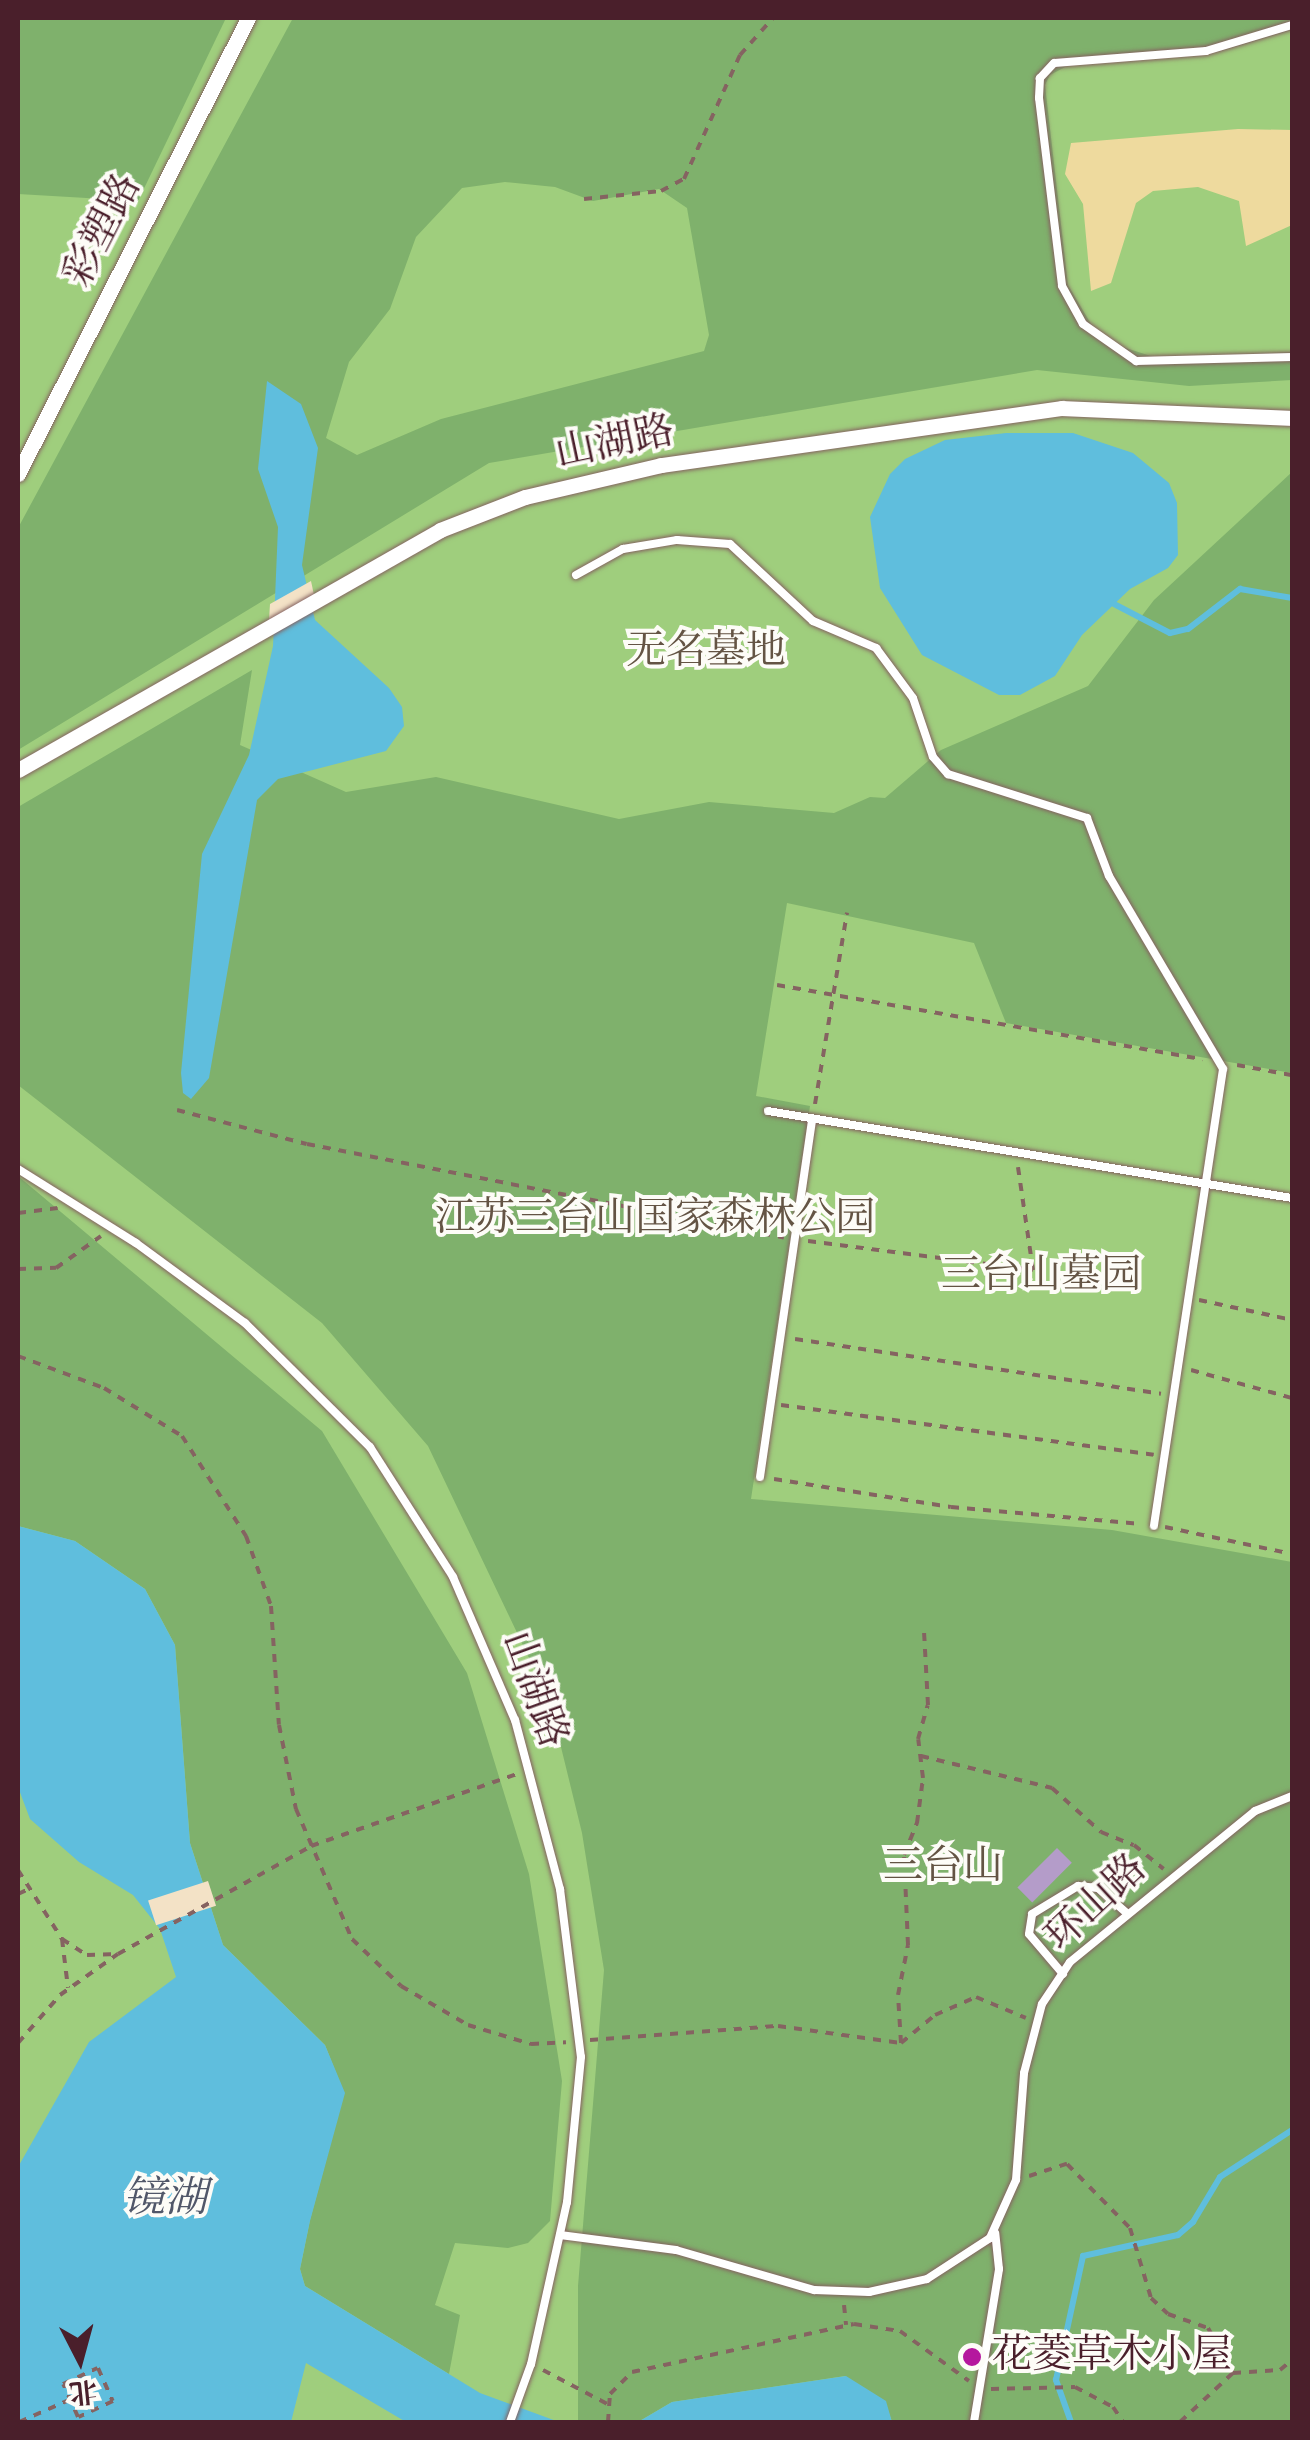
<!DOCTYPE html>
<html>
<head>
<meta charset="utf-8">
<style>
  body { margin:0 }
  #map { position:relative; width:1310px; height:2440px; overflow:hidden; background:#f3e2c6; font-family:"Old Standard TT","Noto Serif SC",serif }
  div>[style] { position:absolute }
  [style*='--x'] { left:calc(var(--x)*1px); top:calc(var(--y)*1px); width:calc(var(--w)*1px); rotate:calc(var(--a)*1deg) }
  .green>* { inset:0; background:#9fce7d; transform-origin:0 0 }
  .forest>* { inset:0; background:#7fb16c }
  .sand>* { inset:0; background:#eeda9e }
  .water>* { inset:0; background:#5fbedd }
  .pier>* { inset:0; background:#f3e2c6; transform-origin:0 0 }
  .stream>* { height:6px; margin:-3px; padding:0 3px; transform-origin:3px; border-radius:3px; background:#5fbedd }
  .building>* { inset:0; background:#b49cc9; transform-origin:0 0 }
  .path>* { height:4px; margin-top:-2px; transform-origin:0; background:repeating-linear-gradient(90deg,#856361 0 8px,transparent 0 16px) }
  .roads { filter:drop-shadow(0 0 2px #856361) drop-shadow(0 0 2px #856361) }
  .service>* { height:8px; margin:-4px; padding:0 4px; transform-origin:4px; border-radius:4px; background:#fff }
  .minor>* { height:15px; margin:-7.5px; padding:0 7.5px; transform-origin:7.5px; border-radius:7.5px; background:#fff }
  .dots>* { width:28px; height:28px; translate:-50% -50%; box-sizing:border-box; border:5px solid #fdfcf7; border-radius:50% }
  span { translate:-50% -50%; white-space:nowrap; text-align:center; line-height:1.15; -webkit-text-stroke:8px #fdfcf7; paint-order:stroke }
  .street-label { font-size:40px; color:#4a1f2b }
  .park-label { font-size:40px; color:#645444 }
  .poi-label { font-size:40px; color:#4a1f2b }
  .left { translate:0 -50%; text-align:left }
  .water-label { font-size:42px; color:#515769; font-style:italic }
  .frame { position:absolute; inset:0; border:20px solid #4a1f2b; pointer-events:none }
  .north { position:absolute; left:30px; top:2310px; width:100px; height:100px; -webkit-text-stroke:8px #fdfcf7; paint-order:stroke; rotate:174deg; font-size:28px; font-weight:700; line-height:40px; text-align:center; color:#4a1f2b }
  .north::after { content:''; display:block; margin:auto; width:35px; height:45px; background:#4a1f2b; clip-path:polygon(50% 0,100% 100%,50% 72%,0 100%) }
</style>
</head>
<body>
<div id="map">
  <div class="green">
    <div style="left:18px;top:18px;width:1274px;height:2404px"></div>
  </div>
  <div class="forest">
    <div style="clip-path:polygon(18px 18px,226px 18px,138px 201px,18px 194px)"></div>
    <div style="clip-path:polygon(evenodd,293px 18px,1292px 18px,1292px 30px,1218px 52px,1071px 64px,1050px 75px,1045px 85px,1068px 285px,1091px 324px,1110px 343px,1157px 358px,1292px 352px,1292px 380px,1189px 386px,1037px 370px,489px 463px,18px 750px,18px 528px,293px 18px,505px 182px,555px 187px,593px 201px,659px 189px,687px 208px,709px 335px,704px 351px,441px 419px,357px 455px,326px 438px,349px 362px,390px 309px,416px 237px,462px 188px,505px 182px)"></div>
    <div style="clip-path:polygon(1292px 472px,1292px 1073px,1006px 1023px,974px 943px,787px 903px,756px 1096px,810px 1106px,751px 1499px,1112px 1530px,1292px 1562px,1292px 2422px,892px 2422px,885px 2401px,845px 2376px,672px 2402px,638px 2422px,578px 2422px,578px 2286px,604px 1970px,582px 1833px,550px 1702px,428px 1446px,322px 1323px,18px 1085px,18px 807px,252px 670px,240px 745px,346px 792px,436px 777px,619px 819px,709px 802px,834px 813px,870px 797px,885px 798px,941px 750px,1088px 686px,1154px 600px)"></div>
    <div style="clip-path:polygon(18px 1176px,322px 1431px,467px 1673px,529px 1874px,562px 2081px,550px 2221px,528px 2243px,508px 2248px,455px 2243px,435px 2305px,460px 2315px,449px 2374px,305px 2286px,300px 2269px,310px 2220px,344px 2093px,325px 2045px,223px 1945px,190px 1843px,175px 1645px,145px 1589px,75px 1541px,18px 1526px)"></div>
  </div>
  <div class="sand">
    <div style="clip-path:polygon(1238px 129px,1292px 130px,1292px 225px,1246px 246px,1239px 201px,1198px 187px,1153px 191px,1136px 203px,1111px 283px,1091px 291px,1083px 204px,1065px 174px,1071px 143px)"></div>
  </div>
  <div class="water">
    <div style="clip-path:polygon(267px 381px,301px 404px,318px 448px,302px 565px,315px 620px,389px 688px,402px 707px,404px 726px,386px 751px,278px 779px,257px 800px,209px 1078px,191px 1099px,183px 1093px,181px 1073px,202px 854px,249px 755px,273px 646px,278px 527px,258px 469px)"></div>
    <div style="clip-path:polygon(1006px 433px,1073px 433px,1133px 453px,1169px 483px,1177px 503px,1178px 555px,1168px 568px,1130px 589px,1082px 635px,1055px 676px,1020px 695px,999px 695px,922px 655px,880px 588px,870px 517px,890px 474px,905px 459px,945px 440px)"></div>
    <div style="clip-path:polygon(18px 1526px,75px 1541px,145px 1589px,175px 1645px,190px 1843px,223px 1945px,325px 2045px,345px 2093px,310px 2221px,300px 2269px,305px 2286px,480px 2393px,559px 2422px,406px 2422px,306px 2363px,291px 2422px,18px 2422px,18px 2167px,89px 2042px,176px 1977px,160px 1929px,133px 1895px,79px 1862px,30px 1819px,18px 1787px)"></div>
    <div style="clip-path:polygon(846px 2376px,886px 2401px,892px 2422px,638px 2422px,672px 2402px)"></div>
  </div>
  <div class="pier">
    <div style="clip-path:polygon(311px 581px,317px 609px,268px 636px,270px 604px)"></div>
    <div style="left:208px;top:1881px;width:26px;height:63px;rotate:72deg"></div>
  </div>
  <div class="stream">
    <div style="--x:1114;--y:604;--w:63;--a:27.4"></div>
    <div style="--x:1170;--y:633;--w:18;--a:-13"></div>
    <div style="--x:1188;--y:629;--w:66;--a:-37.6"></div>
    <div style="--x:1240;--y:589;--w:53;--a:9.8"></div>
    <div style="--x:1071;--y:2422;--w:45;--a:-109.7"></div>
    <div style="--x:1056;--y:2380;--w:127;--a:-77.7"></div>
    <div style="--x:1083;--y:2256;--w:97;--a:-12.5"></div>
    <div style="--x:1178;--y:2235;--w:20;--a:-41"></div>
    <div style="--x:1193;--y:2222;--w:52;--a:-59"></div>
    <div style="--x:1220;--y:2177;--w:86;--a:-33.1"></div>
  </div>
  <div class="building">
    <div style="left:1057px;top:1848px;width:21px;height:56px;rotate:45deg"></div>
  </div>
  <div class="path">
    <div style="--x:584;--y:199;--w:77;--a:-5.9"></div>
    <div style="--x:661;--y:191;--w:26;--a:-28"></div>
    <div style="--x:684;--y:179;--w:136;--a:-65.7"></div>
    <div style="--x:740;--y:55;--w:50;--a:-48.3"></div>
    <div style="--x:777;--y:985;--w:432;--a:9.9"></div>
    <div style="--x:1237;--y:1065;--w:55;--a:10.5"></div>
    <div style="--x:815;--y:1104;--w:194;--a:-80.5"></div>
    <div style="--x:177;--y:1110;--w:134;--a:14.7"></div>
    <div style="--x:307;--y:1144;--w:486;--a:11.1"></div>
    <div style="--x:18;--y:1213;--w:40;--a:-7.1"></div>
    <div style="--x:808;--y:1241;--w:227;--a:7.3"></div>
    <div style="--x:1033;--y:1270;--w:104;--a:-98.3"></div>
    <div style="--x:18;--y:1269;--w:38;--a:-2"></div>
    <div style="--x:56;--y:1268;--w:55;--a:-35.4"></div>
    <div style="--x:1199;--y:1300;--w:95;--a:12.1"></div>
    <div style="--x:795;--y:1339;--w:370;--a:8.5"></div>
    <div style="--x:18;--y:1356;--w:92;--a:20.4"></div>
    <div style="--x:104;--y:1388;--w:92;--a:31.6"></div>
    <div style="--x:182;--y:1436;--w:119;--a:57.4"></div>
    <div style="--x:246;--y:1536;--w:74;--a:70.3"></div>
    <div style="--x:271;--y:1606;--w:119;--a:86.2"></div>
    <div style="--x:279;--y:1725;--w:86;--a:78.6"></div>
    <div style="--x:296;--y:1809;--w:142;--a:66.7"></div>
    <div style="--x:352;--y:1939;--w:68;--a:43.8"></div>
    <div style="--x:401;--y:1986;--w:78;--a:30.2"></div>
    <div style="--x:468;--y:2025;--w:66;--a:16.8"></div>
    <div style="--x:531;--y:2044;--w:35;--a:-3"></div>
    <div style="--x:1191;--y:1370;--w:105;--a:15.5"></div>
    <div style="--x:781;--y:1405;--w:376;--a:7.6"></div>
    <div style="--x:774;--y:1479;--w:179;--a:9"></div>
    <div style="--x:951;--y:1507;--w:191;--a:5.1"></div>
    <div style="--x:1165;--y:1527;--w:130;--a:12"></div>
    <div style="--x:921;--y:1756;--w:135;--a:13.7"></div>
    <div style="--x:1052;--y:1788;--w:66;--a:41.9"></div>
    <div style="--x:1101;--y:1832;--w:35;--a:22"></div>
    <div style="--x:1134;--y:1845;--w:38;--a:39"></div>
    <div style="--x:18;--y:1870;--w:82;--a:57.5"></div>
    <div style="--x:62;--y:1939;--w:30;--a:33"></div>
    <div style="--x:87;--y:1955;--w:31;--a:-2"></div>
    <div style="--x:118;--y:1954;--w:221;--a:-29.2"></div>
    <div style="--x:311;--y:1846;--w:220;--a:-19.3"></div>
    <div style="--x:18;--y:1894;--w:14;--a:-25"></div>
    <div style="--x:62;--y:1939;--w:49;--a:83"></div>
    <div style="--x:590;--y:2040;--w:189;--a:-4.3"></div>
    <div style="--x:778;--y:2026;--w:124;--a:7.9"></div>
    <div style="--x:901;--y:2043;--w:44;--a:-39.5"></div>
    <div style="--x:935;--y:2015;--w:45;--a:-23.7"></div>
    <div style="--x:976;--y:1997;--w:54;--a:22.8"></div>
    <div style="--x:18;--y:2043;--w:64;--a:-48.8"></div>
    <div style="--x:60;--y:1995;--w:71;--a:-35.3"></div>
    <div style="--x:901;--y:2043;--w:48;--a:-93.6"></div>
    <div style="--x:898;--y:1995;--w:51;--a:-78.7"></div>
    <div style="--x:908;--y:1945;--w:90;--a:-92.5"></div>
    <div style="--x:904;--y:1855;--w:35;--a:-68"></div>
    <div style="--x:917;--y:1823;--w:45;--a:-82.4"></div>
    <div style="--x:923;--y:1778;--w:39;--a:-97"></div>
    <div style="--x:918;--y:1739;--w:35;--a:-74"></div>
    <div style="--x:928;--y:1705;--w:73;--a:-93.1"></div>
    <div style="--x:1029;--y:2176;--w:40;--a:-18"></div>
    <div style="--x:1067;--y:2164;--w:90;--a:45.5"></div>
    <div style="--x:1130;--y:2228;--w:73;--a:73.3"></div>
    <div style="--x:1151;--y:2298;--w:23;--a:43"></div>
    <div style="--x:1168;--y:2314;--w:42;--a:19.3"></div>
    <div style="--x:1208;--y:2328;--w:51;--a:60.9"></div>
    <div style="--x:844;--y:2305;--w:20;--a:84"></div>
    <div style="--x:98;--y:2368;--w:36;--a:66"></div>
    <div style="--x:113;--y:2401;--w:38;--a:155"></div>
    <div style="--x:78;--y:2417;--w:36;--a:-114"></div>
    <div style="--x:63;--y:2384;--w:38;--a:-25"></div>
    <div style="--x:543;--y:2370;--w:75;--a:27.9"></div>
    <div style="--x:991;--y:2389;--w:84;--a:-1.4"></div>
    <div style="--x:1075;--y:2387;--w:43;--a:27.8"></div>
    <div style="--x:1113;--y:2407;--w:18;--a:56"></div>
    <div style="--x:19;--y:2422;--w:55;--a:-23.7"></div>
    <div style="--x:608;--y:2422;--w:28;--a:-86"></div>
    <div style="--x:610;--y:2394;--w:31;--a:-45"></div>
    <div style="--x:632;--y:2372;--w:227;--a:-12.2"></div>
    <div style="--x:854;--y:2324;--w:47;--a:8.7"></div>
    <div style="--x:900;--y:2331;--w:85;--a:35.9"></div>
    <div style="--x:1180;--y:2422;--w:72;--a:-42.8"></div>
    <div style="--x:1233;--y:2373;--w:47;--a:-3.7"></div>
    <div style="--x:1280;--y:2370;--w:16;--a:-40"></div>
  </div>
  <div class="roads">
    <div class="service">
      <div style="--x:1292;--y:25;--w:90;--a:163.2"></div>
      <div style="--x:1206;--y:51;--w:152;--a:175.5"></div>
      <div style="--x:1054;--y:63;--w:21;--a:133"></div>
      <div style="--x:1040;--y:78;--w:20;--a:93"></div>
      <div style="--x:1039;--y:98;--w:189;--a:83"></div>
      <div style="--x:1062;--y:286;--w:43;--a:61.1"></div>
      <div style="--x:1083;--y:324;--w:65;--a:34.9"></div>
      <div style="--x:1136;--y:361;--w:156;--a:-1.5"></div>
      <div style="--x:576;--y:575;--w:54;--a:-29"></div>
      <div style="--x:623;--y:549;--w:55;--a:-9.5"></div>
      <div style="--x:677;--y:540;--w:53;--a:4.3"></div>
      <div style="--x:730;--y:544;--w:113;--a:42.9"></div>
      <div style="--x:813;--y:621;--w:69;--a:23.2"></div>
      <div style="--x:876;--y:648;--w:62;--a:53.5"></div>
      <div style="--x:913;--y:698;--w:62;--a:71.3"></div>
      <div style="--x:933;--y:757;--w:23;--a:49"></div>
      <div style="--x:948;--y:774;--w:146;--a:17.6"></div>
      <div style="--x:1087;--y:818;--w:62;--a:69.2"></div>
      <div style="--x:1109;--y:876;--w:224;--a:59.4"></div>
      <div style="--x:1223;--y:1069;--w:462;--a:98.6"></div>
      <div style="--x:768;--y:1111;--w:531;--a:9.43"></div>
      <div style="--x:18;--y:1169;--w:139;--a:32.1"></div>
      <div style="--x:136;--y:1243;--w:135;--a:36.3"></div>
      <div style="--x:245;--y:1323;--w:176;--a:44.8"></div>
      <div style="--x:370;--y:1447;--w:154;--a:57.4"></div>
      <div style="--x:453;--y:1577;--w:156;--a:66.6"></div>
      <div style="--x:515;--y:1720;--w:175;--a:75.1"></div>
      <div style="--x:560;--y:1889;--w:169;--a:82.9"></div>
      <div style="--x:581;--y:2057;--w:146;--a:95.5"></div>
      <div style="--x:567;--y:2202;--w:166;--a:102.5"></div>
      <div style="--x:531;--y:2364;--w:62;--a:109.9"></div>
      <div style="--x:760;--y:1477;--w:362;--a:-81.7"></div>
      <div style="--x:1063;--y:1974;--w:52;--a:-130.4"></div>
      <div style="--x:1029;--y:1934;--w:20;--a:-81"></div>
      <div style="--x:1032;--y:1914;--w:54;--a:-31.3"></div>
      <div style="--x:1078;--y:1886;--w:20;--a:6"></div>
      <div style="--x:1098;--y:1888;--w:38;--a:41"></div>
      <div style="--x:560;--y:2235;--w:117;--a:7.4"></div>
      <div style="--x:676;--y:2250;--w:144;--a:16.2"></div>
      <div style="--x:814;--y:2290;--w:55;--a:2.1"></div>
      <div style="--x:869;--y:2292;--w:59;--a:-12.6"></div>
      <div style="--x:927;--y:2279;--w:75;--a:-33.1"></div>
      <div style="--x:990;--y:2238;--w:64;--a:-65.9"></div>
      <div style="--x:1016;--y:2180;--w:107;--a:-85.7"></div>
      <div style="--x:1024;--y:2073;--w:71;--a:-75.4"></div>
      <div style="--x:1042;--y:2004;--w:50;--a:-56.3"></div>
      <div style="--x:1070;--y:1962;--w:239;--a:-39.2"></div>
      <div style="--x:1255;--y:1811;--w:40;--a:-22"></div>
      <div style="--x:974;--y:2422;--w:155;--a:-80.7"></div>
      <div style="--x:999;--y:2269;--w:36;--a:-96"></div>
    </div>
    <div class="minor">
      <div style="--x:18;--y:474;--w:511;--a:-63.23"></div>
      <div style="--x:18;--y:770;--w:485;--a:-29.6"></div>
      <div style="--x:440;--y:530;--w:91;--a:-21.2"></div>
      <div style="--x:525;--y:497;--w:140;--a:-13.2"></div>
      <div style="--x:661;--y:465;--w:405;--a:-8.1"></div>
      <div style="--x:1062;--y:408;--w:230;--a:2.5"></div>
    </div>
  </div>
  <div class="dots">
    <div style="left:972px;top:2357px;background:#b5179e"></div>
  </div>
  <div class="street-label">
    <span style="left:104px;top:231px;rotate:-63deg">彩塑路</span>
    <span style="left:615px;top:444px;rotate:-12deg">山湖路</span>
    <span style="left:533px;top:1690px;rotate:70deg">山湖路</span>
    <span style="left:1097px;top:1904px;rotate:-43deg">环山路</span>
  </div>
  <div class="park-label">
    <span style="left:706px;top:653px">无名墓地</span>
    <span style="left:655px;top:1220px">江苏三台山国家森林公园</span>
    <span style="left:1041px;top:1277px">三台山墓园</span>
    <span style="left:943px;top:1868px">三台山</span>
  </div>
  <div class="poi-label">
    <span class="left" style="left:992px;top:2357px">花菱草木小屋</span>
  </div>
  <div class="water-label">
    <span style="left:165px;top:2200px">镜湖</span>
  </div>
  <div class="frame"></div>
  <div class="north">北</div>
</div>
</body>
</html>
